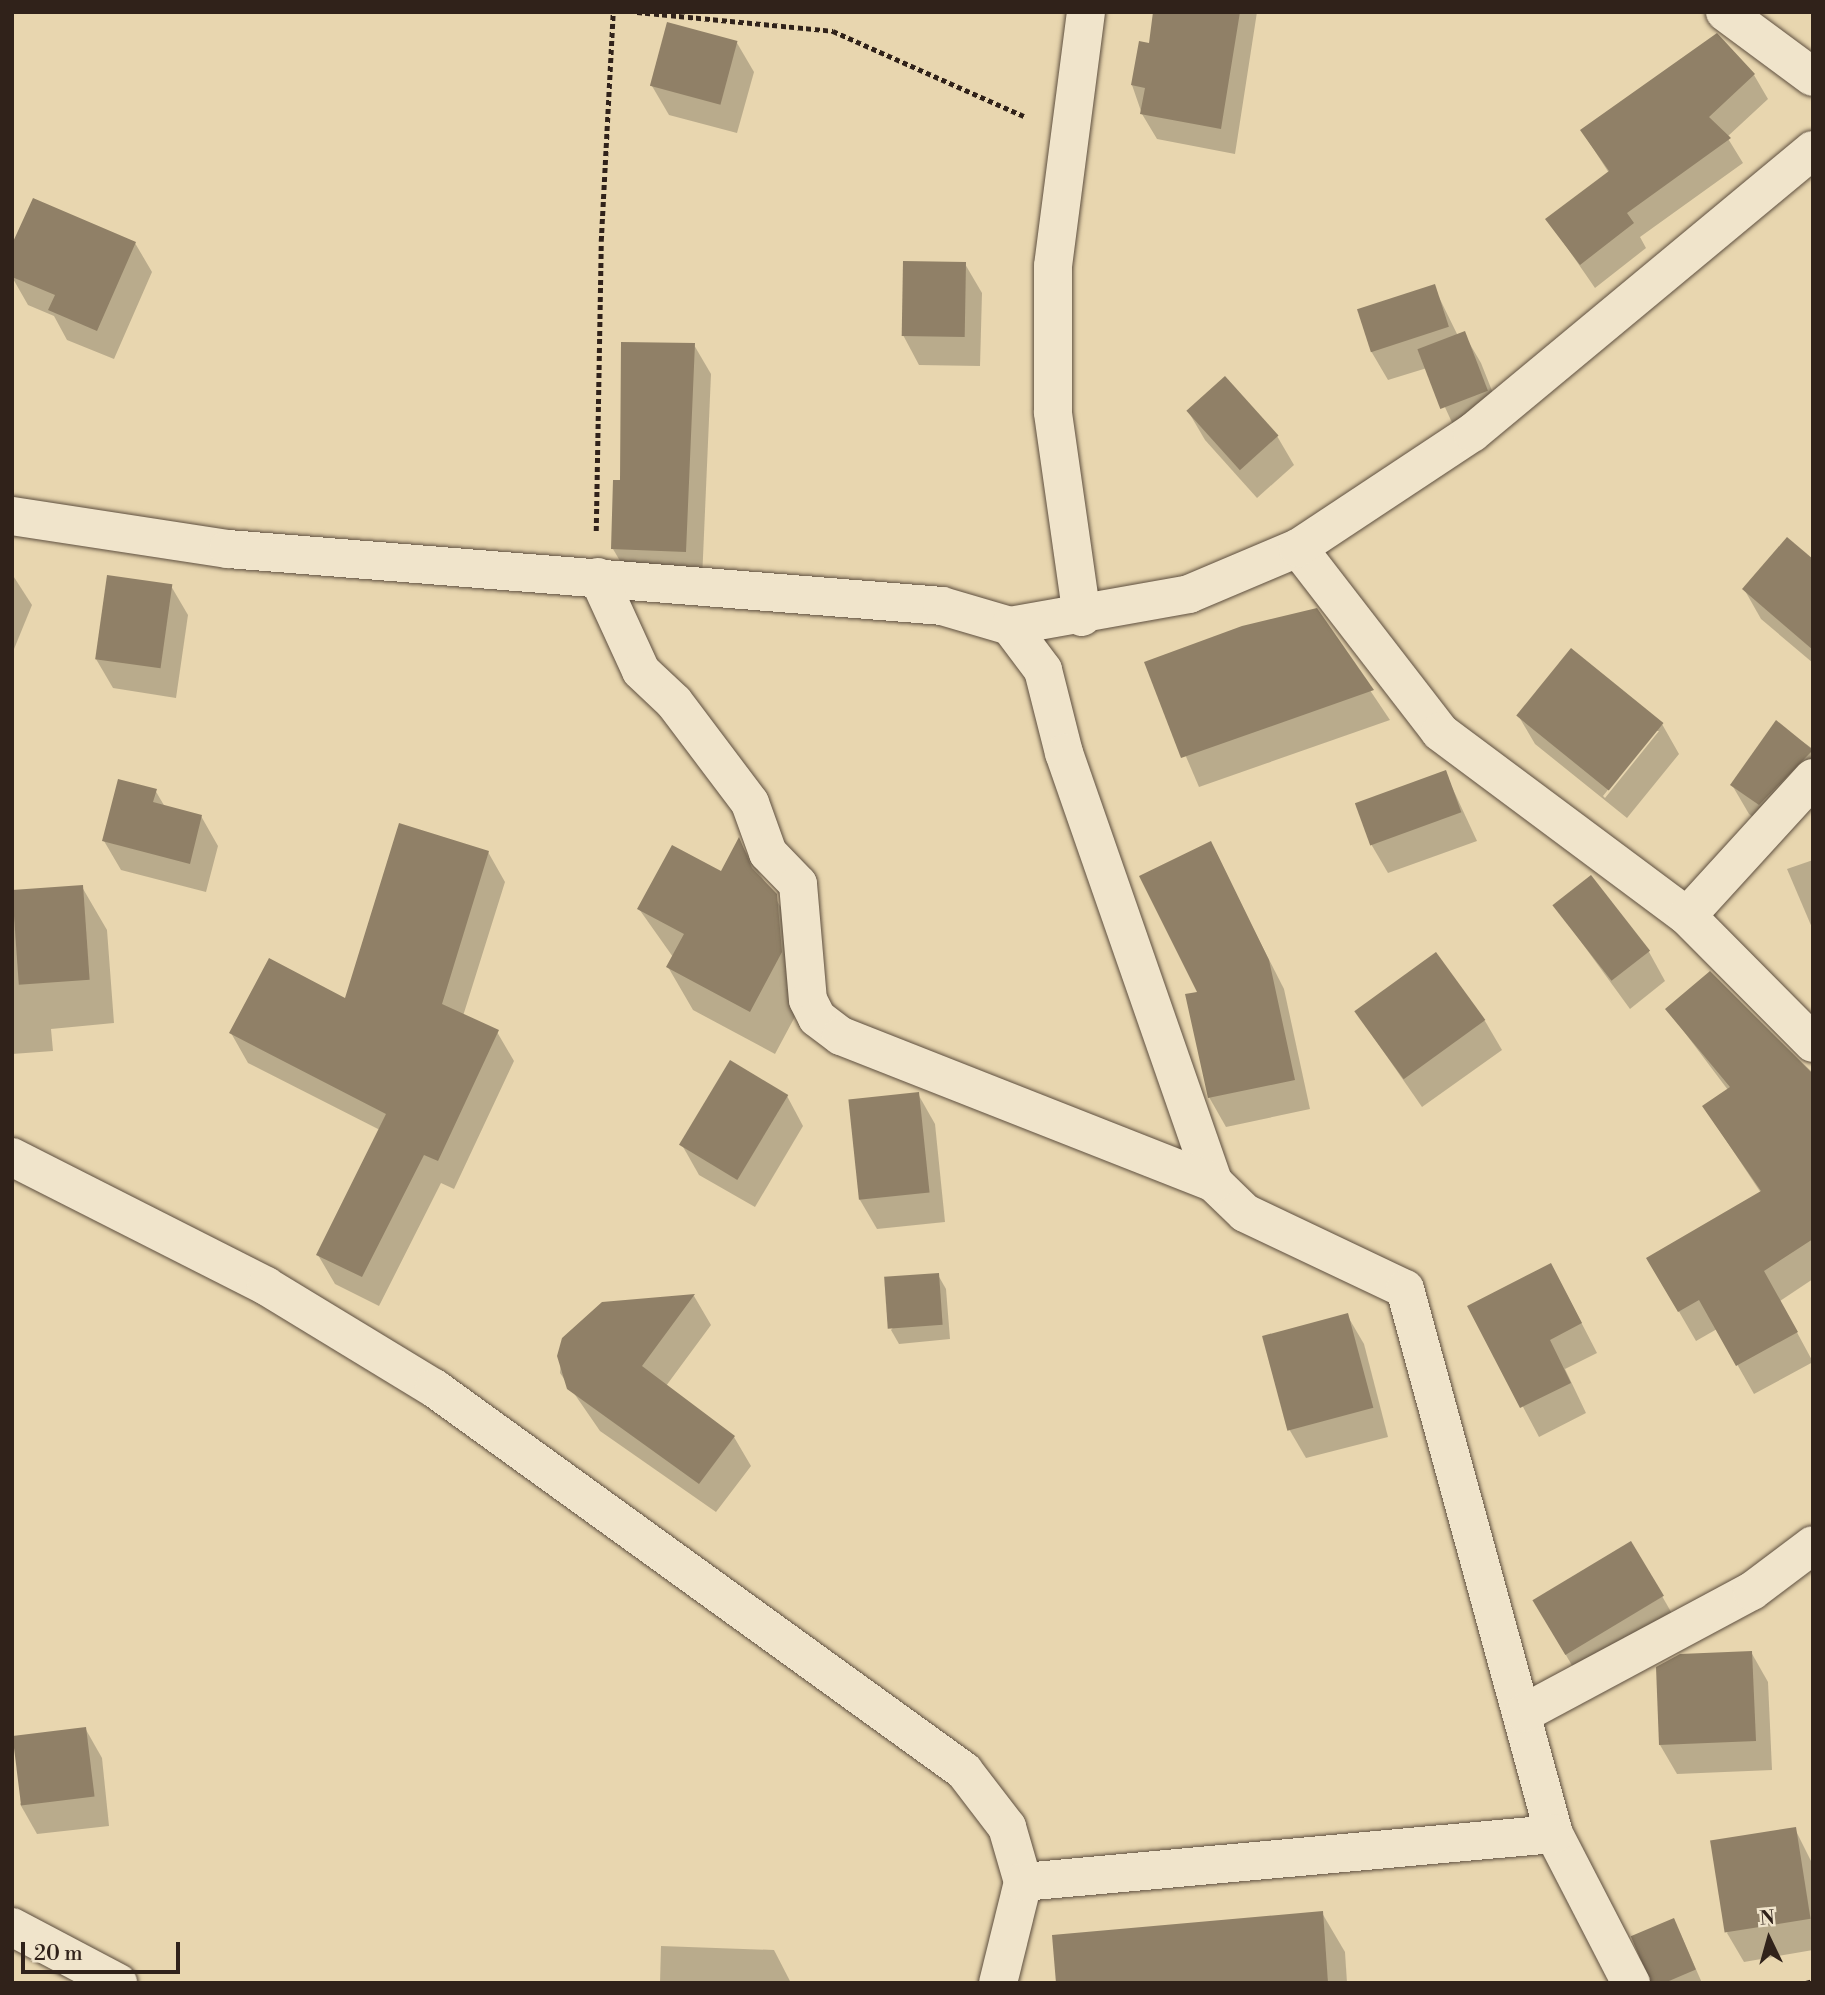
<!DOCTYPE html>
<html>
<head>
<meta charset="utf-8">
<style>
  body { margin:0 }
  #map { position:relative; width:1825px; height:1995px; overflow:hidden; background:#e8d6af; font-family:"Libre Bodoni",serif }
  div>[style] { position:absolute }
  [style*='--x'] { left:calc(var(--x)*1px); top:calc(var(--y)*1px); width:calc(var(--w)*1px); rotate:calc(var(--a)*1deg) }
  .shadow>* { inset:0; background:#0003 }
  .building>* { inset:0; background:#908067; transform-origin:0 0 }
  .path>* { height:4.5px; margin-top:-2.25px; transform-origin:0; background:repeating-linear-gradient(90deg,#30221a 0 5px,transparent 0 8.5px) }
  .roads { filter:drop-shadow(0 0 2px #5e4f3f) drop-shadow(0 0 2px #5e4f3f) }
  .street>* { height:38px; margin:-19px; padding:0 19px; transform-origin:19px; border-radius:19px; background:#f0e4cb }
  span { translate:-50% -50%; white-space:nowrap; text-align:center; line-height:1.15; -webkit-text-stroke:7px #f0e4cb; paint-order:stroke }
  .frame { position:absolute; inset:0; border:14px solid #30221a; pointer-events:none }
  .north { position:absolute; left:1734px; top:1904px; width:70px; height:70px; -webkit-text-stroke:5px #f0e4cb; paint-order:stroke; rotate:355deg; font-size:19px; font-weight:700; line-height:28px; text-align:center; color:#30221a }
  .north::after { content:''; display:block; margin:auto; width:24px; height:32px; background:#30221a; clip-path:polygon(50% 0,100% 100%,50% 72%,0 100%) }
  .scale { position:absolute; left:21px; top:1942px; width:159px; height:32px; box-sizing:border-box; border:4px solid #30221a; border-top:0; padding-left:9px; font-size:21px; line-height:24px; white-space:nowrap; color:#30221a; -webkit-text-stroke:5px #f0e4cb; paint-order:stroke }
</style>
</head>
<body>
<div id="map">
  <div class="shadow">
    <div style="clip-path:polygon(1155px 12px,1257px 12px,1235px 154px,1157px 139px,1142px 114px,1132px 85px,1151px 45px)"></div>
    <div style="clip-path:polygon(737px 43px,754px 72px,737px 133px,669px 115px,652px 86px)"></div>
    <div style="clip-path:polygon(1754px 75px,1768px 99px,1727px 137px,1743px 163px,1640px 237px,1646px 248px,1595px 288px,1548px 220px,1609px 173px,1582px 131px)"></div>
    <div style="clip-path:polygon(135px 243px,152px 272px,114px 359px,67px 340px,54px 316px,28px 305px,12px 277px)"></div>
    <div style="clip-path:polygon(965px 264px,982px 293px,980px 366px,919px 365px,903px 335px)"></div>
    <div style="clip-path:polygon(1434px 287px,1458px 336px,1464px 334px,1481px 363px,1504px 421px,1460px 440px,1427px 368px,1388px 380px,1371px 351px)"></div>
    <div style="clip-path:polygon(694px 345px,711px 374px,702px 580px,630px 578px,613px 549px,622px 482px)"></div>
    <div style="clip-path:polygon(1188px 411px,1277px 436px,1294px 465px,1257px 498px,1205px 440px)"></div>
    <div style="clip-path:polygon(1813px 561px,1813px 663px,1761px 619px,1744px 589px)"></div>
    <div style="clip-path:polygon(12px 574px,32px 605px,12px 654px)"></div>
    <div style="clip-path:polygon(171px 586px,188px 615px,176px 698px,113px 688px,96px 659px)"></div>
    <div style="clip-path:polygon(1316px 610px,1390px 720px,1199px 787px,1146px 663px)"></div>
    <div style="clip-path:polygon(evenodd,1518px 715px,1662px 724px,1679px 754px,1627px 818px,1535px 744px,1518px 715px,1655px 731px,1659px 731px,1605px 798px,1603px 796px,1655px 731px)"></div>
    <div style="clip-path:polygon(1776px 723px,1813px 749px,1813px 796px,1776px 833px,1749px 814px,1732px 785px)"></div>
    <div style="clip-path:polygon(1445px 772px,1477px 841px,1388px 873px,1371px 844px)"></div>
    <div style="clip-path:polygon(155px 790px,165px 807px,201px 816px,218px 846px,206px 892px,121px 870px,104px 841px)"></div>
    <div style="clip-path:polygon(739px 841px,801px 939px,806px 996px,775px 1054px,693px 1010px,668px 967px,673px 957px,639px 909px,721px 873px)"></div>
    <div style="clip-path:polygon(1210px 844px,1284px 989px,1310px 1109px,1226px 1127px,1209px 1097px,1199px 993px)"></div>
    <div style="clip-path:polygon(488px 852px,505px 882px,463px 1016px,497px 1032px,514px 1061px,454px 1189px,441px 1183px,379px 1306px,335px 1284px,318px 1255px,380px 1130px,248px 1063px,231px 1033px,346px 1001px)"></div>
    <div style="clip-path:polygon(1813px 860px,1813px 930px,1787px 869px)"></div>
    <div style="clip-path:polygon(82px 887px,107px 930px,114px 1023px,51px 1029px,53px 1051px,12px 1054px,12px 893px)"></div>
    <div style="clip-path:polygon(1555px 906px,1649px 952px,1665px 981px,1630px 1009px)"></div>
    <div style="clip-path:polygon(1710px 973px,1813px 1073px,1813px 1279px,1780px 1301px,1813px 1362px,1754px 1394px,1717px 1329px,1696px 1341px,1648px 1258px,1761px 1193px,1704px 1107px,1728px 1090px,1667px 1009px)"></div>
    <div style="clip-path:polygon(1356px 1012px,1485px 1021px,1502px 1050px,1422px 1107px)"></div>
    <div style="clip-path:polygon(918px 1094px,935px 1124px,945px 1222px,877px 1229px,860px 1200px,850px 1101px)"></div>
    <div style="clip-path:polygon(787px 1096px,803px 1126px,755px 1207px,699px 1175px,682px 1145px)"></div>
    <div style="clip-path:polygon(938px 1275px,946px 1289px,950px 1339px,899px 1344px,891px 1330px)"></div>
    <div style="clip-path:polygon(1567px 1295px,1597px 1353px,1565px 1369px,1586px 1413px,1539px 1437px,1470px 1307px)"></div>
    <div style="clip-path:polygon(694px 1296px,711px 1325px,666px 1386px,734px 1437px,751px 1466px,716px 1512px,600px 1431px,560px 1373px,563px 1338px,603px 1304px)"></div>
    <div style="clip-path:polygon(1347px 1315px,1364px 1344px,1388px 1437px,1306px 1458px,1289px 1429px)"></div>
    <div style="clip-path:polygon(1662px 1596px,1679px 1626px,1583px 1684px,1534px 1601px)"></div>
    <div style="clip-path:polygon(1751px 1652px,1768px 1682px,1772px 1770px,1677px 1774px,1660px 1745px)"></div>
    <div style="clip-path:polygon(85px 1728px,102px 1758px,109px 1826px,37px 1834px,20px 1804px)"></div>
    <div style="clip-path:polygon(1795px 1829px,1813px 1865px,1813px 1950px,1744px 1962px,1727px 1933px)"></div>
    <div style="clip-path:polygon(1322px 1913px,1345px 1952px,1347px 1983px,1058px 1983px)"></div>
    <div style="clip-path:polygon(1673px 1920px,1681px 1935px,1702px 1983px,1653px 1983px)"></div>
    <div style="clip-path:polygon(661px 1946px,774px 1950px,791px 1983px,660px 1983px)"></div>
  </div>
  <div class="building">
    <div style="clip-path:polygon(1153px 12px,1240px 12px,1221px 129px,1140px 114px,1145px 88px,1131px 85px,1139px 41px,1149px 43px)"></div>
    <div style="left:667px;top:22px;width:73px;height:66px;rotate:15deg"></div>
    <div style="clip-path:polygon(1717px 33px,1755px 74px,1709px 117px,1731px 138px,1627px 213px,1634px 223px,1580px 265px,1545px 219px,1609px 171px,1580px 130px)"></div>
    <div style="clip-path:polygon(33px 198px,136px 242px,97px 331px,48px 310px,55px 295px,12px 277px,12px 244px)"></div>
    <div style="left:903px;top:261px;width:63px;height:75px;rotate:1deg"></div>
    <div style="left:1435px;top:284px;width:45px;height:82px;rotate:72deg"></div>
    <div style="left:1465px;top:331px;width:64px;height:51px;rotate:69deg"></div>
    <div style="clip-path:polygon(621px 342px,695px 343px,686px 552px,611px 549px,613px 480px,620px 480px)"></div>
    <div style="left:1225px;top:376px;width:80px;height:52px;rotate:48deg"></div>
    <div style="clip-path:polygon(1787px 537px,1813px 559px,1813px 650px,1742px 589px)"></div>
    <div style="left:107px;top:575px;width:66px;height:85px;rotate:8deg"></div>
    <div style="clip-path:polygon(1317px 608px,1374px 690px,1181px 758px,1144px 662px,1242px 626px)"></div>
    <div style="left:1571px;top:648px;width:119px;height:87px;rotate:39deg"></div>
    <div style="clip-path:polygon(1776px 720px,1813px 750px,1759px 805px,1730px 785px)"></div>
    <div style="left:1446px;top:770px;width:45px;height:97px;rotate:70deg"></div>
    <div style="clip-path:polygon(118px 779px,157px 789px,153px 802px,202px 815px,190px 864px,102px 841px)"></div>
    <div style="clip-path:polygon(399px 823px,489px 851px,442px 1004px,499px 1030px,438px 1161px,424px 1155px,362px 1277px,316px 1255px,386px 1114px,229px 1033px,269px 958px,345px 998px)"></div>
    <div style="clip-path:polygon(739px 837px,752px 868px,777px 894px,782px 952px,750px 1012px,666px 967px,684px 934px,637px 909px,672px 845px,721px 871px)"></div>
    <div style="clip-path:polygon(1211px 841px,1269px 960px,1295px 1080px,1208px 1098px,1185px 994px,1197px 992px,1139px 876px)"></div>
    <div style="left:1591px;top:875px;width:96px;height:49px;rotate:52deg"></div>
    <div style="left:83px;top:885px;width:95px;height:71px;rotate:86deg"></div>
    <div style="left:1436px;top:952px;width:84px;height:101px;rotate:54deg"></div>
    <div style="clip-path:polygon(1710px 971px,1813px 1074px,1813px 1239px,1764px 1271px,1798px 1332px,1736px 1366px,1699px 1300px,1678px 1312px,1646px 1258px,1761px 1191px,1702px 1106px,1730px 1087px,1665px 1009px)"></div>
    <div style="left:730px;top:1060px;width:68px;height:99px;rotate:31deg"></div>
    <div style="left:919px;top:1092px;width:101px;height:71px;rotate:84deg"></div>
    <div style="clip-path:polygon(1551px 1263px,1582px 1323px,1550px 1340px,1571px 1383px,1520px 1408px,1467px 1306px)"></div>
    <div style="left:939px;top:1273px;width:52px;height:55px;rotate:86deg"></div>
    <div style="clip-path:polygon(695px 1294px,642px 1366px,735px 1436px,699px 1484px,567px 1389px,557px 1356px,562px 1338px,602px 1302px)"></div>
    <div style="left:1348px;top:1313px;width:98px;height:89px;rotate:75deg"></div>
    <div style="left:1631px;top:1541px;width:64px;height:115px;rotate:59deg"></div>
    <div style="clip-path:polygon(1752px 1651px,1756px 1741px,1659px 1745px,1656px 1667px,1680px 1654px)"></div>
    <div style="left:86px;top:1727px;width:70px;height:74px;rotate:83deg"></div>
    <div style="left:1796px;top:1827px;width:93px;height:87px;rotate:81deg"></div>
    <div style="clip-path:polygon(1323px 1911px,1328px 1983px,1056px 1983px,1052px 1935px)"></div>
    <div style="left:1674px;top:1918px;width:56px;height:47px;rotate:67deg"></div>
  </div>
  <div class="path">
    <div style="--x:637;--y:12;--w:197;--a:5.5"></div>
    <div style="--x:833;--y:31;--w:209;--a:24"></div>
    <div style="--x:596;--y:531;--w:290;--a:-89"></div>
    <div style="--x:601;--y:241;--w:229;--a:-87"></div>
    <div style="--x:1806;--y:1983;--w:7;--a:-16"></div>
  </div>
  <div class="roads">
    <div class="street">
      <div style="--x:1725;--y:12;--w:109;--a:36.5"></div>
      <div style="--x:12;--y:516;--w:219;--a:8.7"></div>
      <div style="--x:228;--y:549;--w:716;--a:4.56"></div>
      <div style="--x:942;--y:606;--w:71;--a:16.4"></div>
      <div style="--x:1010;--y:626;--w:55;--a:53.1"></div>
      <div style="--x:1043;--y:670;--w:86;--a:75.8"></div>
      <div style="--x:1064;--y:753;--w:455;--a:70.8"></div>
      <div style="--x:1214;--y:1183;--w:43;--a:44.1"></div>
      <div style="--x:1245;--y:1213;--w:177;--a:25.4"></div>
      <div style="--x:1405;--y:1289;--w:565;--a:74.71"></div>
      <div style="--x:1554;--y:1834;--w:168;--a:62.7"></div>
      <div style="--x:1298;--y:548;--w:232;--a:52.3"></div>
      <div style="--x:1440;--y:732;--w:308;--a:36.7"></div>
      <div style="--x:1687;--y:916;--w:179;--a:45.2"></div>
      <div style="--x:598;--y:577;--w:103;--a:65.4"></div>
      <div style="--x:641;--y:671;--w:45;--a:43.2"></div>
      <div style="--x:674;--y:702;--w:126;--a:53"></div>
      <div style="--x:750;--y:803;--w:53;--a:70.2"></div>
      <div style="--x:768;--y:853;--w:43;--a:45.9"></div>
      <div style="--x:798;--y:884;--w:116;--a:85.1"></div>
      <div style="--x:808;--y:1000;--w:20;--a:63"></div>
      <div style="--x:817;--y:1018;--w:30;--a:37"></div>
      <div style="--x:841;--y:1036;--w:401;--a:21.5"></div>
      <div style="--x:1082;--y:617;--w:207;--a:-98.1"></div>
      <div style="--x:1053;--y:412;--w:146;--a:-90"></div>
      <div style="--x:1053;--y:266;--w:256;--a:-82.6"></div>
      <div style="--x:1010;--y:626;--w:182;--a:-10.1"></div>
      <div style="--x:1189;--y:594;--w:118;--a:-22.9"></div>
      <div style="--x:1298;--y:548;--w:209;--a:-33.5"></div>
      <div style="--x:1472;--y:433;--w:443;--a:-39.7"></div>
      <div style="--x:1687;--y:916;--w:187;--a:-47.6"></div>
      <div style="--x:12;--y:1157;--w:285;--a:26.9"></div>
      <div style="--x:266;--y:1286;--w:197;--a:31.3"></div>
      <div style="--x:434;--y:1388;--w:654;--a:35.85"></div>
      <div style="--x:964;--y:1771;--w:71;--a:52.5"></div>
      <div style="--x:1007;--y:1827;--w:57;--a:73.8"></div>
      <div style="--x:1023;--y:1882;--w:104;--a:103.9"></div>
      <div style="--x:1524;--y:1713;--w:259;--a:-28.2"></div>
      <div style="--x:1752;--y:1591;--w:76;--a:-37"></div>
      <div style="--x:1023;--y:1882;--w:533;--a:-5.17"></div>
      <div style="--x:12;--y:1927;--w:120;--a:27.8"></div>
    </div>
  </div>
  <div class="frame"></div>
  <div class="north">N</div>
  <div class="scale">20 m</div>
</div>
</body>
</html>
